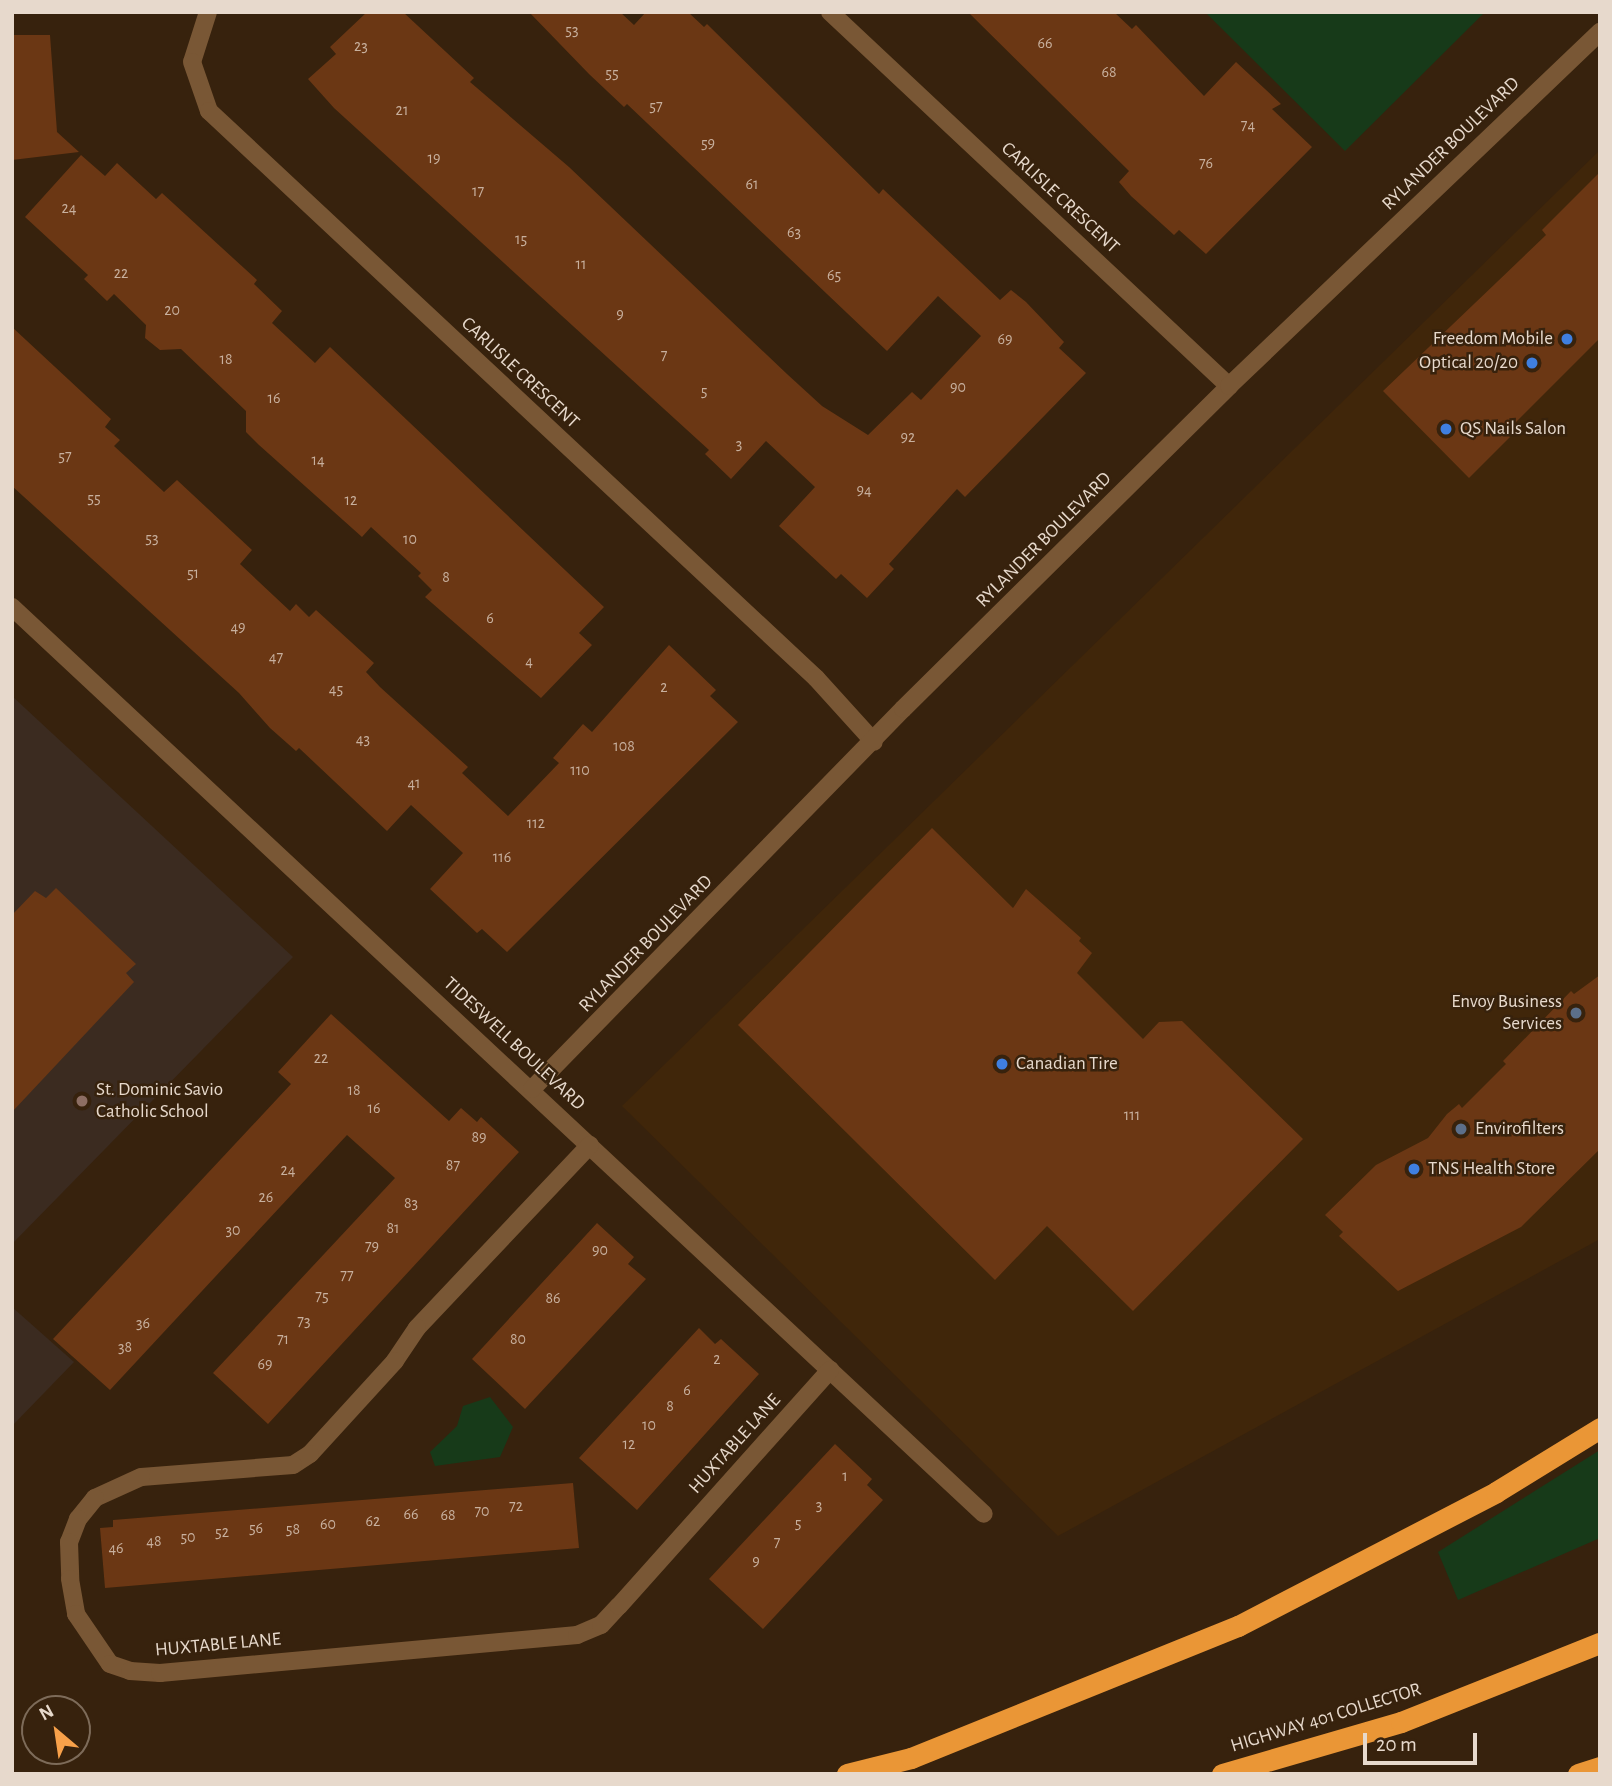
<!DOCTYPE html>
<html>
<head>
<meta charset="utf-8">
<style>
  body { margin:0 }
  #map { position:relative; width:1612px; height:1786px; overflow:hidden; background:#37220d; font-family:"Alegreya Sans",sans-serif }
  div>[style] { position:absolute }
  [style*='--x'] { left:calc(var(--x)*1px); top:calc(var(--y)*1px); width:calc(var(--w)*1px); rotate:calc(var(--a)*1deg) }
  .built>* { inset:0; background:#40260a }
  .education>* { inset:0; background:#3b2b20 }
  .green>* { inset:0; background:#173a19 }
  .building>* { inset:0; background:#6b3714 }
  .minor>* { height:18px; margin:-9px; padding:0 9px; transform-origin:9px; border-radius:9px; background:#795735 }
  .highway>* { height:21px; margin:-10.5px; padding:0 10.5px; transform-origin:10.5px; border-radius:10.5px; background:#ea9636 }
  .dots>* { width:19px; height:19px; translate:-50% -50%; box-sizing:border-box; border:4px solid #37220d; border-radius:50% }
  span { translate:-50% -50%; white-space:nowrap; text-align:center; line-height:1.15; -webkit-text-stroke:5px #37220d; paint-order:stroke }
  .number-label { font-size:16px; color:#c8b09e }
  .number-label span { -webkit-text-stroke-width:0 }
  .street-label { font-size:19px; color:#e7d9cc }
  .poi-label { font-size:19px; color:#e7d9cc }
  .right { translate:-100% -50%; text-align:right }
  .left { translate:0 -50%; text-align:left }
  .frame { position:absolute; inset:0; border:14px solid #e7d9cc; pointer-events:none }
  .north { position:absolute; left:21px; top:1695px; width:70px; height:70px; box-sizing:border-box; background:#37220d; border:2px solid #7d6b59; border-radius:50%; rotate:331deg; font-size:19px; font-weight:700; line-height:28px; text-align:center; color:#e7d9cc }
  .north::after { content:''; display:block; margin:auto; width:24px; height:32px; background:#f8a14a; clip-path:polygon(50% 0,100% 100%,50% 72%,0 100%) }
  .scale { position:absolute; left:1363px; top:1733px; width:114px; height:32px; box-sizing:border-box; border:4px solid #e7d9cc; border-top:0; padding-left:9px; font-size:21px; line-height:24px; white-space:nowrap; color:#e7d9cc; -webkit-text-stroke:5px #37220d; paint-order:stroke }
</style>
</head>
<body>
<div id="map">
  <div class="built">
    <div style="clip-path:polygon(1600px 150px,1600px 1239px,1058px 1536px,622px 1106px)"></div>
  </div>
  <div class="education">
    <div style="clip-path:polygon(12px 696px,293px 957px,12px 1244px)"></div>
    <div style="clip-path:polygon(12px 1307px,74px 1362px,12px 1426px)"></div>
  </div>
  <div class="green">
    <div style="clip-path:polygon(1205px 12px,1485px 12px,1345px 151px)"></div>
    <div style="clip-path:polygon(490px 1397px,513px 1427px,500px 1457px,435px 1466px,430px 1452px,457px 1426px,463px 1406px)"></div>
    <div style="clip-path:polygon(1600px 1450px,1600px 1538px,1458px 1600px,1438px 1552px)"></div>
  </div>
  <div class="building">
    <div style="clip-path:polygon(367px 12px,403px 12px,474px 78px,470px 82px,569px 167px,787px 374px,822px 406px,868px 435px,912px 392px,921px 400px,981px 336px,938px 296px,887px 351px,627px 104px,624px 107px,589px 74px,529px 12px,620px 12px,634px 25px,646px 12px,688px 12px,704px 27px,707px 24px,879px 194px,883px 189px,1000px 300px,1011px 290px,1026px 302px,1064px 342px,1059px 348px,1086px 373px,965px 497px,957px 489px,889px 564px,894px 569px,867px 598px,841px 574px,836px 579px,779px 526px,815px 487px,766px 441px,731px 479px,705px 454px,709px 450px,334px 108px,308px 79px,336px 54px,330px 47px)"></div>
    <div style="clip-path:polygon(968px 12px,1114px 12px,1132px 29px,1136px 25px,1204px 96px,1236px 62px,1281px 104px,1272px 109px,1312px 147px,1206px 254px,1179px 230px,1174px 235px,1131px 196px,1119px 182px,1129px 171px)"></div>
    <div style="clip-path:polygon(12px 35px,50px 35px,57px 132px,79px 152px,12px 160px)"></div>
    <div style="clip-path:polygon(81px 155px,105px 176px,117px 163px,156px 199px,162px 193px,257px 280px,254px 284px,282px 311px,272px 323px,315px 363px,330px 347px,604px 607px,579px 633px,592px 645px,541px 698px,425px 597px,432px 590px,418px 576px,421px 573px,371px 527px,362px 537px,259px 445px,246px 432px,246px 411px,181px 349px,160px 350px,145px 338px,146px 325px,114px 294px,107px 301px,84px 279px,88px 275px,25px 217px)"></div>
    <div style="clip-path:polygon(1600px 172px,1600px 338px,1510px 428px,1515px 432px,1469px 478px,1383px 391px,1546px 235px,1542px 230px)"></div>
    <div style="clip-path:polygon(12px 327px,111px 419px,105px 427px,120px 440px,114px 446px,164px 492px,177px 480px,252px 550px,240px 564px,290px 611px,296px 604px,309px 617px,316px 610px,374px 663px,366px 672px,380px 687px,468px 767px,462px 773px,508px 816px,559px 763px,553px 758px,583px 724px,592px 732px,669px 645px,716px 690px,710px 696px,738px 722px,507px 952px,482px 929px,477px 933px,430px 889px,463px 853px,411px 805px,387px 831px,299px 748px,296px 751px,270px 728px,239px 693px,12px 486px)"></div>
    <div style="clip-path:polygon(932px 828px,1013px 908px,1026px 889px,1081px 938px,1079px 941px,1092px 953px,1077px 973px,1143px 1039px,1159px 1022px,1182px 1021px,1303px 1139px,1133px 1311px,1047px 1226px,995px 1280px,738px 1025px)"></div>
    <div style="clip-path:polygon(56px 888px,136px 964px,126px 973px,134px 982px,12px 1112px,12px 915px,35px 891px,46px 898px)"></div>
    <div style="clip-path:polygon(1600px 975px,1600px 1149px,1521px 1227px,1398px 1291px,1339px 1236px,1343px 1232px,1325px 1215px,1376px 1165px,1428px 1138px,1447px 1114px,1459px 1104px,1462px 1108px,1506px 1064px,1503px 1061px,1571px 991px,1574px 994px)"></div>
    <div style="clip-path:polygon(331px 1014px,449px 1121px,461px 1108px,477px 1122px,481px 1117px,519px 1152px,268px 1424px,213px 1373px,395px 1178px,347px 1135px,110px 1390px,53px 1339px,291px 1084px,278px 1072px)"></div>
    <div style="clip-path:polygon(597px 1223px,634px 1257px,628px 1264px,646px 1279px,525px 1409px,472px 1359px)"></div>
    <div style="clip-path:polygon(699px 1328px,715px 1344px,721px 1339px,759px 1374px,637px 1510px,579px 1458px)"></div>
    <div style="clip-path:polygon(835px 1444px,872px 1479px,867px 1485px,883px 1500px,763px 1629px,709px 1579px)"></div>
    <div style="clip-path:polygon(573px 1483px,579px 1548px,105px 1588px,100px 1528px,113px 1527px,113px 1520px)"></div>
  </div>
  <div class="minor">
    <div style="--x:208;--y:12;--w:52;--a:107.7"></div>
    <div style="--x:192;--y:62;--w:52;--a:70.9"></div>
    <div style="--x:209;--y:111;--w:831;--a:43.05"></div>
    <div style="--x:816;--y:678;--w:86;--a:47.8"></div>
    <div style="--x:830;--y:12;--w:547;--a:43.15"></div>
    <div style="--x:12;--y:607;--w:1329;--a:43.02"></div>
    <div style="--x:532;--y:1089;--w:531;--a:-45.69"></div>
    <div style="--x:903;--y:709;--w:459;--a:-44.7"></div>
    <div style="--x:1229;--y:386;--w:513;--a:-43.66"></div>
    <div style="--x:590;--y:1145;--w:252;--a:133.4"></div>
    <div style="--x:417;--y:1328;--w:40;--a:124"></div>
    <div style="--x:395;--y:1361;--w:126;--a:132.4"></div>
    <div style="--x:310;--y:1454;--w:20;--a:147"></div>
    <div style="--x:293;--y:1465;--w:152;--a:175.5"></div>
    <div style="--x:141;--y:1477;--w:51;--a:155.5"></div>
    <div style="--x:95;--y:1498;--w:27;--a:129"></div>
    <div style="--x:78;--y:1519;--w:25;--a:111"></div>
    <div style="--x:69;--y:1542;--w:37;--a:88"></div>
    <div style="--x:70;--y:1579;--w:36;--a:80"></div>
    <div style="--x:76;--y:1614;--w:60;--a:55.8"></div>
    <div style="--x:110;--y:1664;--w:21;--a:19"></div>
    <div style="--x:130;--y:1671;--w:30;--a:4"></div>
    <div style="--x:160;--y:1673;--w:419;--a:-5.2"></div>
    <div style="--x:577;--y:1635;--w:26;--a:-23"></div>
    <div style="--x:601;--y:1625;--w:26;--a:-47"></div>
    <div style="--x:619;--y:1606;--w:317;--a:-48.2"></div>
  </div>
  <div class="highway">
    <div style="--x:847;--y:1774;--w:66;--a:-14"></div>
    <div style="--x:911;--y:1758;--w:353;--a:-22"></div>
    <div style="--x:1238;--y:1626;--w:291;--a:-27.4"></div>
    <div style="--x:1496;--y:1492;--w:122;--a:-31.6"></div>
    <div style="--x:1222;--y:1774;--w:186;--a:-16.2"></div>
    <div style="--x:1401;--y:1722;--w:214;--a:-21.7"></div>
    <div style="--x:1578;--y:1774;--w:23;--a:-18"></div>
  </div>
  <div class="dots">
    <div style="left:1567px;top:339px;background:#3f7fe0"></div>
    <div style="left:1532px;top:363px;background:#3f7fe0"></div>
    <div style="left:1446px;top:429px;background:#3f7fe0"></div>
    <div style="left:1576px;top:1013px;background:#5c6f8a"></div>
    <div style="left:1002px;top:1064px;background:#3f7fe0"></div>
    <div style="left:82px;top:1101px;background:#8d6e63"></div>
    <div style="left:1461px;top:1129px;background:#5c6f8a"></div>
    <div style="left:1414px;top:1169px;background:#3f7fe0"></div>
  </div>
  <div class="number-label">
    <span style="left:572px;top:30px">53</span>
    <span style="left:1045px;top:43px">66</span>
    <span style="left:361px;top:46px">23</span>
    <span style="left:1109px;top:72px">68</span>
    <span style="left:612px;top:73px">55</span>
    <span style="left:656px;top:106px">57</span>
    <span style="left:402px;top:110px">21</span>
    <span style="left:1248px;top:125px">74</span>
    <span style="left:708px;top:143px">59</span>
    <span style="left:434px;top:158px">19</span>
    <span style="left:1206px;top:163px">76</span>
    <span style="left:752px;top:184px">61</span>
    <span style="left:478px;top:191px">17</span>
    <span style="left:69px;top:208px">24</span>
    <span style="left:794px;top:232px">63</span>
    <span style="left:521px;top:239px">15</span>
    <span style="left:581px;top:264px">11</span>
    <span style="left:121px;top:273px">22</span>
    <span style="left:834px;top:275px">65</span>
    <span style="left:172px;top:310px">20</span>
    <span style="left:620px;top:314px">9</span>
    <span style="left:1005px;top:339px">69</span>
    <span style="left:664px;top:355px">7</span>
    <span style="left:226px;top:359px">18</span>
    <span style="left:958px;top:387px">90</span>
    <span style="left:704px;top:391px">5</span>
    <span style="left:274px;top:398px">16</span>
    <span style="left:908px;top:437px">92</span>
    <span style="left:739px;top:444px">3</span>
    <span style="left:65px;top:456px">57</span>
    <span style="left:318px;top:460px">14</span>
    <span style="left:864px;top:490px">94</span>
    <span style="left:94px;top:498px">55</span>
    <span style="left:351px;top:500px">12</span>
    <span style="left:152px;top:538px">53</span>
    <span style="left:410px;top:539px">10</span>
    <span style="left:193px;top:573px">51</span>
    <span style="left:446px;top:577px">8</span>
    <span style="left:490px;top:618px">6</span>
    <span style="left:238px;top:627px">49</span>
    <span style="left:276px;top:657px">47</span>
    <span style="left:529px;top:661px">4</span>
    <span style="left:664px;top:687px">2</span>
    <span style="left:336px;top:689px">45</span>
    <span style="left:363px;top:739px">43</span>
    <span style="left:624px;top:746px">108</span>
    <span style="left:580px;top:770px">110</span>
    <span style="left:414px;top:783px">41</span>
    <span style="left:536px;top:823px">112</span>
    <span style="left:502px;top:857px">116</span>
    <span style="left:321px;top:1058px">22</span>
    <span style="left:354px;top:1090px">18</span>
    <span style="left:374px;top:1108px">16</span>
    <span style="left:1132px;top:1115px">111</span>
    <span style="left:479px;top:1137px">89</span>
    <span style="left:453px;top:1165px">87</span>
    <span style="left:288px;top:1170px">24</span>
    <span style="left:266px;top:1197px">26</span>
    <span style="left:411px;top:1203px">83</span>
    <span style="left:393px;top:1228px">81</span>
    <span style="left:233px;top:1230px">30</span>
    <span style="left:372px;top:1246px">79</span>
    <span style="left:600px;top:1250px">90</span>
    <span style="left:347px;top:1275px">77</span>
    <span style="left:322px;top:1296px">75</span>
    <span style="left:553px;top:1298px">86</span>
    <span style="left:304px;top:1321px">73</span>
    <span style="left:143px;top:1323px">36</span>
    <span style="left:283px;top:1339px">71</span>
    <span style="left:518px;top:1339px">80</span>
    <span style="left:125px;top:1347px">38</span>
    <span style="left:717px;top:1359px">2</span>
    <span style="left:265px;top:1364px">69</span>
    <span style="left:687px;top:1390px">6</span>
    <span style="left:670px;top:1406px">8</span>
    <span style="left:649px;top:1425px">10</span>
    <span style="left:629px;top:1444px">12</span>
    <span style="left:845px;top:1476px">1</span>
    <span style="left:819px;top:1505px">3</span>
    <span style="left:516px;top:1506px">72</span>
    <span style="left:482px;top:1511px">70</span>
    <span style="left:411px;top:1514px">66</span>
    <span style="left:448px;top:1515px">68</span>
    <span style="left:373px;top:1521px">62</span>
    <span style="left:798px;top:1523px">5</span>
    <span style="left:328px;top:1524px">60</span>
    <span style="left:256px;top:1528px">56</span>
    <span style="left:293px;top:1529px">58</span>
    <span style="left:222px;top:1532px">52</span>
    <span style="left:188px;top:1537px">50</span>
    <span style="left:154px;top:1541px">48</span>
    <span style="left:777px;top:1542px">7</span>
    <span style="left:116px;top:1548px">46</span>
    <span style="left:756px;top:1561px">9</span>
  </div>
  <div class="street-label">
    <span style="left:1451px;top:144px;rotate:-44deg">RYLANDER BOULEVARD</span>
    <span style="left:1060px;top:198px;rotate:43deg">CARLISLE CRESCENT</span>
    <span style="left:520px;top:373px;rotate:43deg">CARLISLE CRESCENT</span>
    <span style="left:1044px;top:540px;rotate:-45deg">RYLANDER BOULEVARD</span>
    <span style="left:646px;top:944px;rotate:-46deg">RYLANDER BOULEVARD</span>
    <span style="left:514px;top:1044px;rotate:43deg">TIDESWELL BOULEVARD</span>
    <span style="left:735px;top:1444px;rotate:-48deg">HUXTABLE LANE</span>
    <span style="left:218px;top:1645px;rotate:-5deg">HUXTABLE LANE</span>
    <span style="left:1326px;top:1718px;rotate:-17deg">HIGHWAY 401 COLLECTOR</span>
  </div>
  <div class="poi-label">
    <span class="right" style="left:1553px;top:339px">Freedom Mobile</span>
    <span class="right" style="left:1518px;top:363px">Optical 20/20</span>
    <span class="left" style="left:1460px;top:429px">QS Nails Salon</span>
    <span class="right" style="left:1562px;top:1013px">Envoy Business<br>Services</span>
    <span class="left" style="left:1016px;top:1064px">Canadian Tire</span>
    <span class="left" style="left:96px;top:1101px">St. Dominic Savio<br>Catholic School</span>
    <span class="left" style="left:1475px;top:1129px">Envirofilters</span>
    <span class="left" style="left:1428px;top:1169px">TNS Health Store</span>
  </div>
  <div class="frame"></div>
  <div class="north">N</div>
  <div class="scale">20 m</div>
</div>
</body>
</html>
